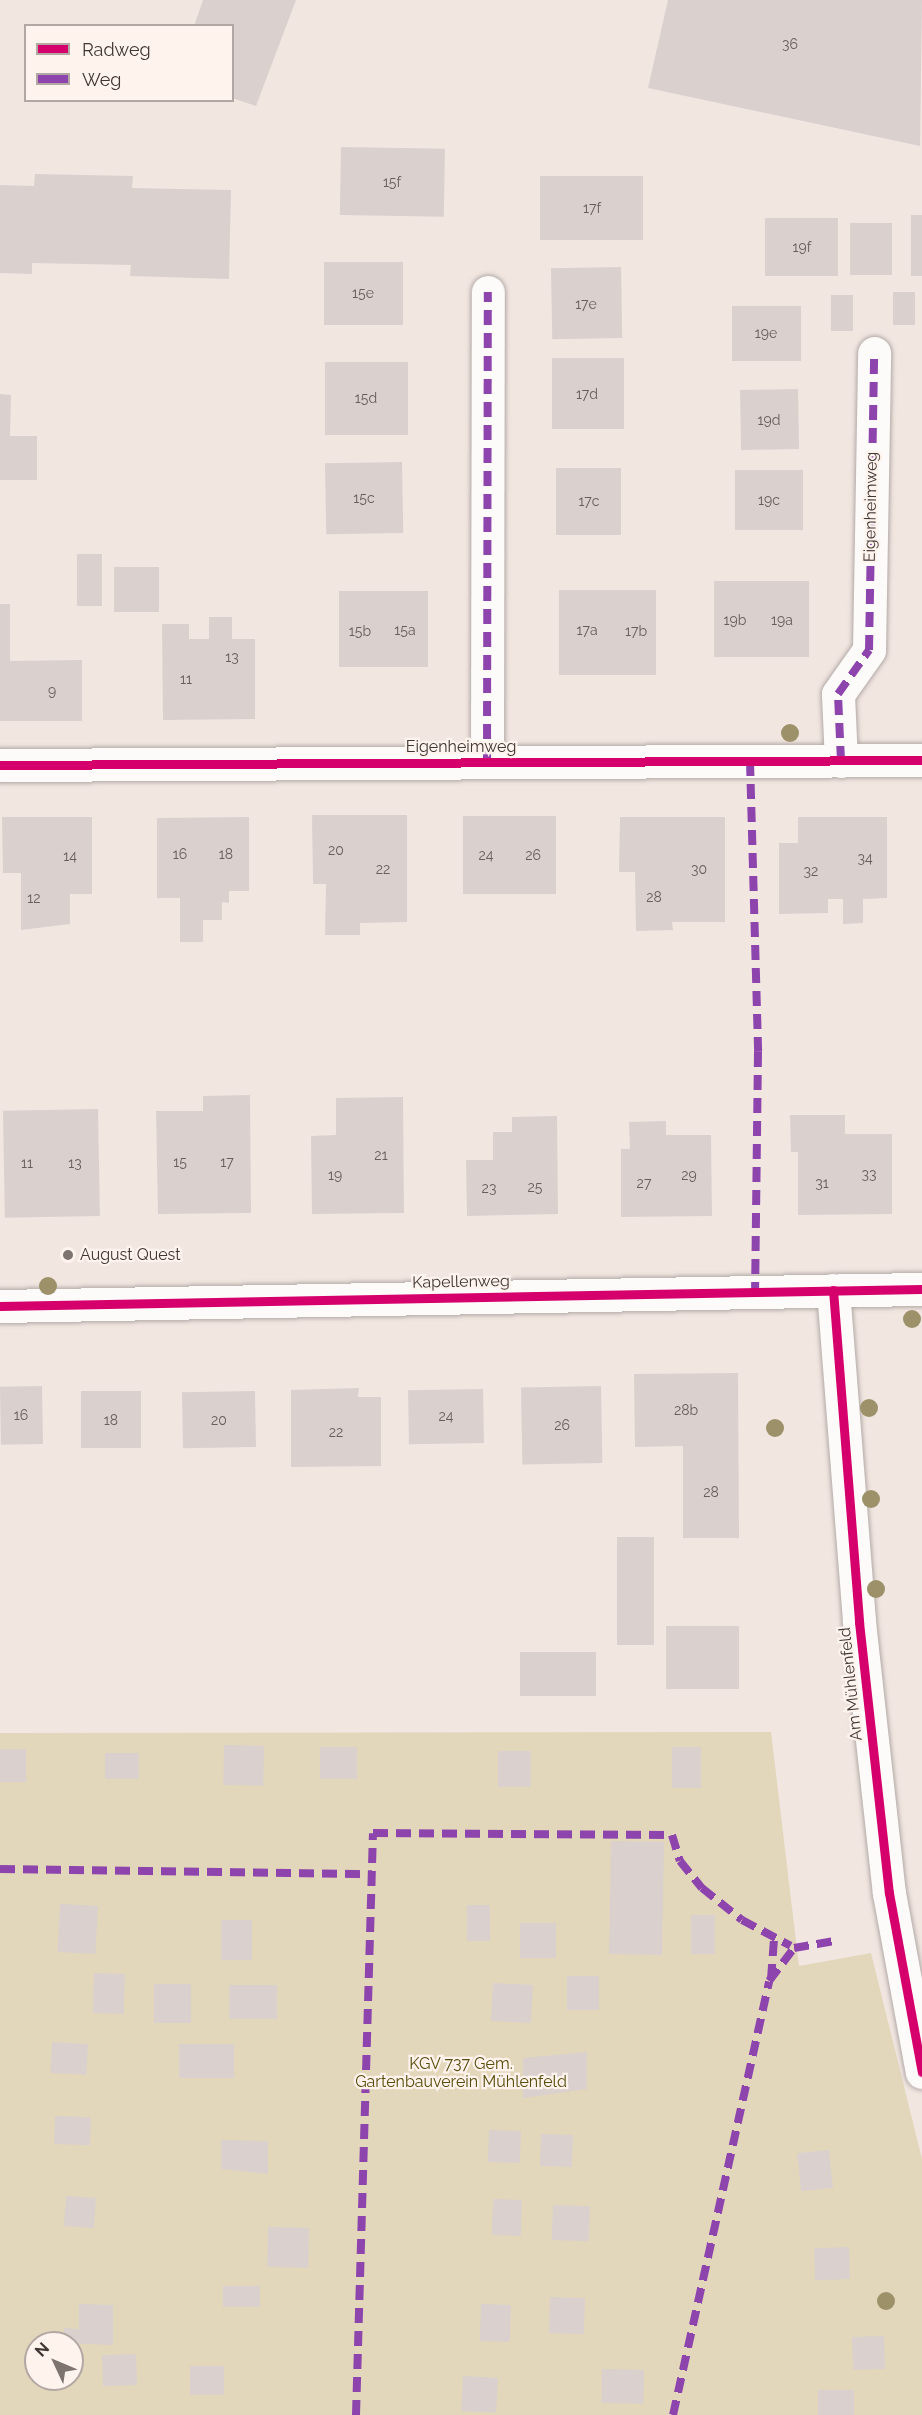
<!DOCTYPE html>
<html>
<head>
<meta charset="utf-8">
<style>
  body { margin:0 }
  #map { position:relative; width:922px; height:2415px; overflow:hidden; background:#f2e6e1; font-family:Raleway,sans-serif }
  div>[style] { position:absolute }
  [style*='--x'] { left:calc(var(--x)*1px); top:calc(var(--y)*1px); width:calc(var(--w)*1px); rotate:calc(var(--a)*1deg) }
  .green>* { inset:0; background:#e2d7ba }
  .building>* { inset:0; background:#dad0ce; transform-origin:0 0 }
  .roads { filter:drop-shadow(0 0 2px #b2aaa6) drop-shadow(0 0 2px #b2aaa6) }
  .street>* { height:33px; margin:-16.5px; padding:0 16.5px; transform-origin:16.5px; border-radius:16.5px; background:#fdfbfa }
  .quiet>* { height:8px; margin-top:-4px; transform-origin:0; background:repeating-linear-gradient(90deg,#8e44ad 0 15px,transparent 0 23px) }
  .cycleway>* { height:9px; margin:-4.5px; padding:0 4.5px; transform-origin:4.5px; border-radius:4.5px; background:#d6006c }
  .trees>* { width:18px; height:18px; margin:-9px; border-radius:50%; background:#9d916a }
  .dots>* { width:16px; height:16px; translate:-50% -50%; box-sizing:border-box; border:3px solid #fff3ee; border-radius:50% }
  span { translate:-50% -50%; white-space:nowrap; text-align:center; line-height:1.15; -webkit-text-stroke:4.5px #fff3ee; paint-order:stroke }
  .number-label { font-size:14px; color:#665e5b }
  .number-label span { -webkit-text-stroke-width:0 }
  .street-label { font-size:16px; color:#3e3633 }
  .poi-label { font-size:16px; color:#3e3633 }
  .left { translate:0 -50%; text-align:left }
  .park-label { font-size:16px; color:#574c09 }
  .legend { position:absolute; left:24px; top:24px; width:210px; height:78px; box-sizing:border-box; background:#fff3ee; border:2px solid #b2a7a3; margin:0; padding:8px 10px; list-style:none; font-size:18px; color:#3e3633 }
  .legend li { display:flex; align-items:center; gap:12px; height:30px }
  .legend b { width:30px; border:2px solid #b2a7a3 }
  .north { position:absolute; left:24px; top:2331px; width:60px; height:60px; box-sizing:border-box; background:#fff3ee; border:2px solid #b2a7a3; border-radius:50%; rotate:314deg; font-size:16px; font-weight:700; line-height:24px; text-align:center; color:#3e3633 }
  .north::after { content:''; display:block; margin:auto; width:21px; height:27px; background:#7d7470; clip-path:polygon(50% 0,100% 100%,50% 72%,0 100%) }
</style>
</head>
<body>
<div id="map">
  <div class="green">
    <div style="clip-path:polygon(evenodd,771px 1732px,799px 1966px,871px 1953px,922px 2159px,922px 2415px,0 2415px,0 1733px,771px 1732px,36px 2343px,72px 2343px,72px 2379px,36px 2379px,36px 2343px)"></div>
  </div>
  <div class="building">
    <div style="clip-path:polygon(203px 0,296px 0,256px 106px,232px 98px,232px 26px,194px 26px)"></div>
    <div style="clip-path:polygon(668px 0,922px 0,920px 146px,648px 88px)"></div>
    <div style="left:341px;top:147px;width:104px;height:68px;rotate:1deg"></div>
    <div style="clip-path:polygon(35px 174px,133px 176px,132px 188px,231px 190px,229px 279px,130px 276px,131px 265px,32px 263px,32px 274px,0 273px,0 185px,34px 186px)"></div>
    <div style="left:540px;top:176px;width:103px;height:64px"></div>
    <div style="left:911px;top:215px;width:11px;height:61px"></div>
    <div style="left:765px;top:218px;width:73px;height:58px"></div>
    <div style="left:850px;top:223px;width:42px;height:52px"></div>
    <div style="left:324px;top:262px;width:79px;height:63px"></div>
    <div style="left:621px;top:267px;width:71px;height:70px;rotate:89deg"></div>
    <div style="left:915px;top:292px;width:33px;height:22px;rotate:90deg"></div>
    <div style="left:831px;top:295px;width:22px;height:36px"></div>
    <div style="left:732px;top:306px;width:69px;height:55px"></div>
    <div style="left:552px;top:358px;width:72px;height:71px"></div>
    <div style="left:325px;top:362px;width:83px;height:73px"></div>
    <div style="left:798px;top:389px;width:60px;height:58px;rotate:89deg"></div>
    <div style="clip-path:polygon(0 394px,11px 395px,10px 436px,37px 436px,37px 480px,0 480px)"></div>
    <div style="left:402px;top:462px;width:71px;height:77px;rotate:89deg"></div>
    <div style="left:556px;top:468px;width:65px;height:67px"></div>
    <div style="left:803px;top:470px;width:60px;height:68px;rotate:90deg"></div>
    <div style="left:77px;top:554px;width:25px;height:52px"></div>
    <div style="left:159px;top:567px;width:45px;height:45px;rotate:90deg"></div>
    <div style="left:809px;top:581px;width:76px;height:95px;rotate:90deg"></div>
    <div style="left:656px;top:590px;width:85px;height:97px;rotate:90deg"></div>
    <div style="left:428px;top:591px;width:76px;height:89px;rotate:90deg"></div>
    <div style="clip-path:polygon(0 604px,10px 604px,10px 661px,82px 660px,82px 721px,0 721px)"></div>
    <div style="clip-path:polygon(209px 617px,232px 617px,232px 639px,255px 639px,255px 719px,163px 720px,162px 624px,189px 624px,189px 639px,209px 639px)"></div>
    <div style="clip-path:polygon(312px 815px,407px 815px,407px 922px,360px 923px,360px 935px,325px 935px,326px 884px,313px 884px)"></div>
    <div style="left:463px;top:816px;width:93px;height:78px"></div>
    <div style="clip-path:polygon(2px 817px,92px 817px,92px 894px,70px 894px,70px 924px,21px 930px,21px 873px,3px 873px)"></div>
    <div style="clip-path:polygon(249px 817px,249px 891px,229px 891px,229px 903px,222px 902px,222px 920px,203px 920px,203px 942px,180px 942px,180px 898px,157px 898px,157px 818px)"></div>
    <div style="clip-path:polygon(620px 817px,725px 817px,725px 922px,672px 922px,673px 930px,636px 931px,635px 872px,619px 872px)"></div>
    <div style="clip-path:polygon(798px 817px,887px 817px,887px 898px,863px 899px,863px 923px,843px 924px,843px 899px,828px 899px,828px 913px,779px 914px,779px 843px,798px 843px)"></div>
    <div style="clip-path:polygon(250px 1095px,251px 1213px,158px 1214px,156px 1111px,203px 1111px,203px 1096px)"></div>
    <div style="clip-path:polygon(403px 1097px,404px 1213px,312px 1214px,311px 1136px,336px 1135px,336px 1098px)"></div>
    <div style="left:98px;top:1109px;width:107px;height:95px;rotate:89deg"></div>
    <div style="clip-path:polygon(790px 1115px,845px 1115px,845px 1134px,892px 1134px,892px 1214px,798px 1215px,798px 1152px,791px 1152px)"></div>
    <div style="clip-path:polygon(557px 1116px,558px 1214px,467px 1216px,466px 1160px,493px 1160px,493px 1132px,512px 1132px,512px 1117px)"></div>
    <div style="clip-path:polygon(666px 1121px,666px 1135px,711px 1135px,712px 1216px,621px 1217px,621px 1149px,630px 1149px,629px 1122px)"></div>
    <div style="clip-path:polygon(738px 1373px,739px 1538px,683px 1538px,683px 1446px,635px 1447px,634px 1374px)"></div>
    <div style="left:42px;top:1386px;width:58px;height:42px;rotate:89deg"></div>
    <div style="left:601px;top:1386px;width:77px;height:80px;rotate:89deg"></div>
    <div style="clip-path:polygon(359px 1388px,358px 1397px,381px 1397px,381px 1466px,291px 1467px,291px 1390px)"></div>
    <div style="left:483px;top:1389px;width:54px;height:75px;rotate:89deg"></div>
    <div style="left:141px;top:1391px;width:57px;height:60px;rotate:90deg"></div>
    <div style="left:255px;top:1391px;width:56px;height:73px;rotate:89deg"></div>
    <div style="left:617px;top:1537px;width:37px;height:108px"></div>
    <div style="left:739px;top:1626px;width:63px;height:73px;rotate:90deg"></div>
    <div style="left:520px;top:1652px;width:76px;height:44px"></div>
    <div style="left:224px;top:1745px;width:40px;height:40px;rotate:1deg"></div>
    <div style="left:357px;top:1747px;width:32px;height:37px;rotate:90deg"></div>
    <div style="left:672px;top:1747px;width:29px;height:41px"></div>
    <div style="left:0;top:1749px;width:26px;height:33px"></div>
    <div style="left:498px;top:1751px;width:33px;height:36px"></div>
    <div style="left:105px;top:1753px;width:34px;height:26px"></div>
    <div style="left:664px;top:1842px;width:113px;height:53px;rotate:91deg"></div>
    <div style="left:60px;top:1904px;width:38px;height:48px;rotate:3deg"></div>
    <div style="left:467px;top:1905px;width:23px;height:36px"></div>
    <div style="left:691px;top:1915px;width:24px;height:39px"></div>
    <div style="left:221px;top:1920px;width:31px;height:40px"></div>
    <div style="left:520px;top:1923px;width:36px;height:35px"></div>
    <div style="left:94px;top:1973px;width:31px;height:40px;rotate:2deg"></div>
    <div style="left:567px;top:1976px;width:32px;height:34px"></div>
    <div style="left:493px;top:1983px;width:40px;height:38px;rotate:3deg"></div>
    <div style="left:154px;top:1984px;width:37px;height:39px"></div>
    <div style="left:229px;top:1985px;width:48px;height:34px"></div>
    <div style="left:52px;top:2042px;width:36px;height:31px;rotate:3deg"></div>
    <div style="left:179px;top:2044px;width:55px;height:34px"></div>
    <div style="clip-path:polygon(587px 2052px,587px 2089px,523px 2098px,523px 2058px)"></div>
    <div style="left:55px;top:2116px;width:36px;height:28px;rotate:2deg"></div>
    <div style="left:489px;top:2130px;width:32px;height:32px;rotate:2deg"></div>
    <div style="left:541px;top:2134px;width:32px;height:32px;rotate:2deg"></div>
    <div style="clip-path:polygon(221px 2140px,268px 2141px,268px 2174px,221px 2169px)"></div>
    <div style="left:829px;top:2150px;width:38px;height:32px;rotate:84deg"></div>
    <div style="left:66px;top:2196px;width:30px;height:30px;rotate:4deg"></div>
    <div style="left:493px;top:2199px;width:29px;height:36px;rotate:2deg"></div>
    <div style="left:553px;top:2205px;width:37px;height:35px;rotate:2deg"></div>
    <div style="left:268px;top:2227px;width:41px;height:40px;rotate:1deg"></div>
    <div style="left:849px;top:2247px;width:32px;height:35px;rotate:88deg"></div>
    <div style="left:223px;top:2286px;width:37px;height:21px"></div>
    <div style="left:550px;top:2297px;width:35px;height:36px;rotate:2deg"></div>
    <div style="clip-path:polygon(79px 2304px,113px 2305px,113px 2345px,64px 2343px,64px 2328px,79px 2329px)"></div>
    <div style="left:481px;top:2304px;width:30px;height:37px;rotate:2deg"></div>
    <div style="left:884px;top:2336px;width:33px;height:32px;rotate:88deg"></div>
    <div style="left:136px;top:2354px;width:31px;height:34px;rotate:88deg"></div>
    <div style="left:224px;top:2366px;width:29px;height:34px;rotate:90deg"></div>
    <div style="left:602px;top:2369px;width:42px;height:34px;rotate:1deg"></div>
    <div style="left:463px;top:2376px;width:35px;height:35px;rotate:3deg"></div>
    <div style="left:818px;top:2390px;width:36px;height:25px"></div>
  </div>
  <div class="roads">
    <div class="street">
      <div style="--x:841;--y:761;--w:67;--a:-92.6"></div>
      <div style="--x:838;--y:694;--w:54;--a:-54.8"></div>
      <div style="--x:869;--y:650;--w:297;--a:-89"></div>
      <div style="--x:487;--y:762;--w:470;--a:-89.9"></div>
      <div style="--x:0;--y:765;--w:922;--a:-0.31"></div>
      <div style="--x:833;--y:1290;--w:333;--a:85.5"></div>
      <div style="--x:859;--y:1622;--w:273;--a:83.7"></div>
      <div style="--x:889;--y:1893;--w:182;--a:79.6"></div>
      <div style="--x:0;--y:1306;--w:922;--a:-1.06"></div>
    </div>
  </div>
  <div class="quiet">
    <div style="--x:750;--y:761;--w:291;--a:88.4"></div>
    <div style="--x:758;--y:1052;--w:239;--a:90.7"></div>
    <div style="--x:841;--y:761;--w:67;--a:-92.6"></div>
    <div style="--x:838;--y:694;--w:54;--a:-54.8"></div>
    <div style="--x:869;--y:650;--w:297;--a:-89"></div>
    <div style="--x:487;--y:762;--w:470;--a:-89.9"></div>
    <div style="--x:0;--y:1869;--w:372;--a:0.8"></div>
    <div style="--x:771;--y:1979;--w:40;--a:-85.7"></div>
    <div style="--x:356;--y:2415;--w:582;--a:-88.33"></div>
    <div style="--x:373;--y:1833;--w:299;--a:0.4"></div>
    <div style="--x:672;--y:1835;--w:27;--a:73"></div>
    <div style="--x:680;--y:1861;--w:35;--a:51"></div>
    <div style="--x:702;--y:1888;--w:51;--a:38.7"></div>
    <div style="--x:742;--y:1920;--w:55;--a:28"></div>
    <div style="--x:673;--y:2415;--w:444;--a:-77.5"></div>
    <div style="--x:769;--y:1981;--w:41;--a:-52.9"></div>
    <div style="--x:794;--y:1948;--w:41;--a:-9.9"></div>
  </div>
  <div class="cycleway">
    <div style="--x:0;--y:765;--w:922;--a:-0.31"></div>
    <div style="--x:833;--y:1290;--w:333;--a:85.5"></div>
    <div style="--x:859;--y:1622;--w:273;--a:83.7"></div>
    <div style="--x:889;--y:1893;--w:182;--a:79.6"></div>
    <div style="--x:0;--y:1306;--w:922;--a:-1.06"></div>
  </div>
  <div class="trees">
    <div style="left:790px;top:733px"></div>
    <div style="left:48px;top:1286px"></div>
    <div style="left:912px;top:1319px"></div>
    <div style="left:869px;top:1408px"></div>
    <div style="left:775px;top:1428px"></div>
    <div style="left:871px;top:1499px"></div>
    <div style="left:876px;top:1589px"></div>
    <div style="left:886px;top:2301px"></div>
  </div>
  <div class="dots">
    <div style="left:68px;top:1255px;background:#7d7470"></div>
  </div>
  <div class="number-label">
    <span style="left:790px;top:44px">36</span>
    <span style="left:392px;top:182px">15f</span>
    <span style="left:592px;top:208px">17f</span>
    <span style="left:802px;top:247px">19f</span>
    <span style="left:363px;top:293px">15e</span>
    <span style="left:586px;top:304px">17e</span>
    <span style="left:766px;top:333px">19e</span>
    <span style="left:587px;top:394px">17d</span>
    <span style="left:366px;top:398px">15d</span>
    <span style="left:769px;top:420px">19d</span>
    <span style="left:364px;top:498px">15c</span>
    <span style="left:769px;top:500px">19c</span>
    <span style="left:589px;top:501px">17c</span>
    <span style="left:735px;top:620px">19b</span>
    <span style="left:782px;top:620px">19a</span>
    <span style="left:405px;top:630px">15a</span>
    <span style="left:587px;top:630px">17a</span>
    <span style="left:360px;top:631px">15b</span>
    <span style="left:636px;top:631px">17b</span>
    <span style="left:232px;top:657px">13</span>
    <span style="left:186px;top:679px">11</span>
    <span style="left:52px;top:691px">9</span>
    <span style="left:336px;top:850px">20</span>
    <span style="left:180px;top:854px">16</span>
    <span style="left:226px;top:854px">18</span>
    <span style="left:486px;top:855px">24</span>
    <span style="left:533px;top:855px">26</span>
    <span style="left:70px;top:856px">14</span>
    <span style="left:865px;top:858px">34</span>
    <span style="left:383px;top:869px">22</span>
    <span style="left:699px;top:869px">30</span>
    <span style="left:811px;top:871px">32</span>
    <span style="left:654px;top:897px">28</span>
    <span style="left:34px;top:898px">12</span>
    <span style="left:381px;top:1155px">21</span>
    <span style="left:180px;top:1162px">15</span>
    <span style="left:227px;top:1162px">17</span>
    <span style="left:27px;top:1163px">11</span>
    <span style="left:75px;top:1163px">13</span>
    <span style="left:869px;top:1174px">33</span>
    <span style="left:335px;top:1175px">19</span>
    <span style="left:689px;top:1175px">29</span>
    <span style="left:644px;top:1183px">27</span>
    <span style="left:822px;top:1183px">31</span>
    <span style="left:535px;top:1187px">25</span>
    <span style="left:489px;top:1188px">23</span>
    <span style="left:686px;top:1410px">28b</span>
    <span style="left:21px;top:1415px">16</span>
    <span style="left:446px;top:1416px">24</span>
    <span style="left:111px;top:1420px">18</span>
    <span style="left:219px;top:1420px">20</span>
    <span style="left:562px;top:1425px">26</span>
    <span style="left:336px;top:1432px">22</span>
    <span style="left:711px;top:1492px">28</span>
  </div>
  <div class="street-label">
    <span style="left:871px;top:507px;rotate:-89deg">Eigenheimweg</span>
    <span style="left:461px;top:747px">Eigenheimweg</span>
    <span style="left:461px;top:1282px;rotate:-1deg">Kapellenweg</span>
    <span style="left:851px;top:1684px;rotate:-96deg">Am Mühlenfeld</span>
  </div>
  <div class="poi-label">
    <span class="left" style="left:80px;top:1255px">August Quest</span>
  </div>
  <div class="park-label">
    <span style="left:461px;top:2073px">KGV 737 Gem.<br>Gartenbauverein Mühlenfeld</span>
  </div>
  <ul class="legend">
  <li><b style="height:8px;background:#d6006c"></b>Radweg</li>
  <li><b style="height:8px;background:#8e44ad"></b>Weg</li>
  </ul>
  <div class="north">N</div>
</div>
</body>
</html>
